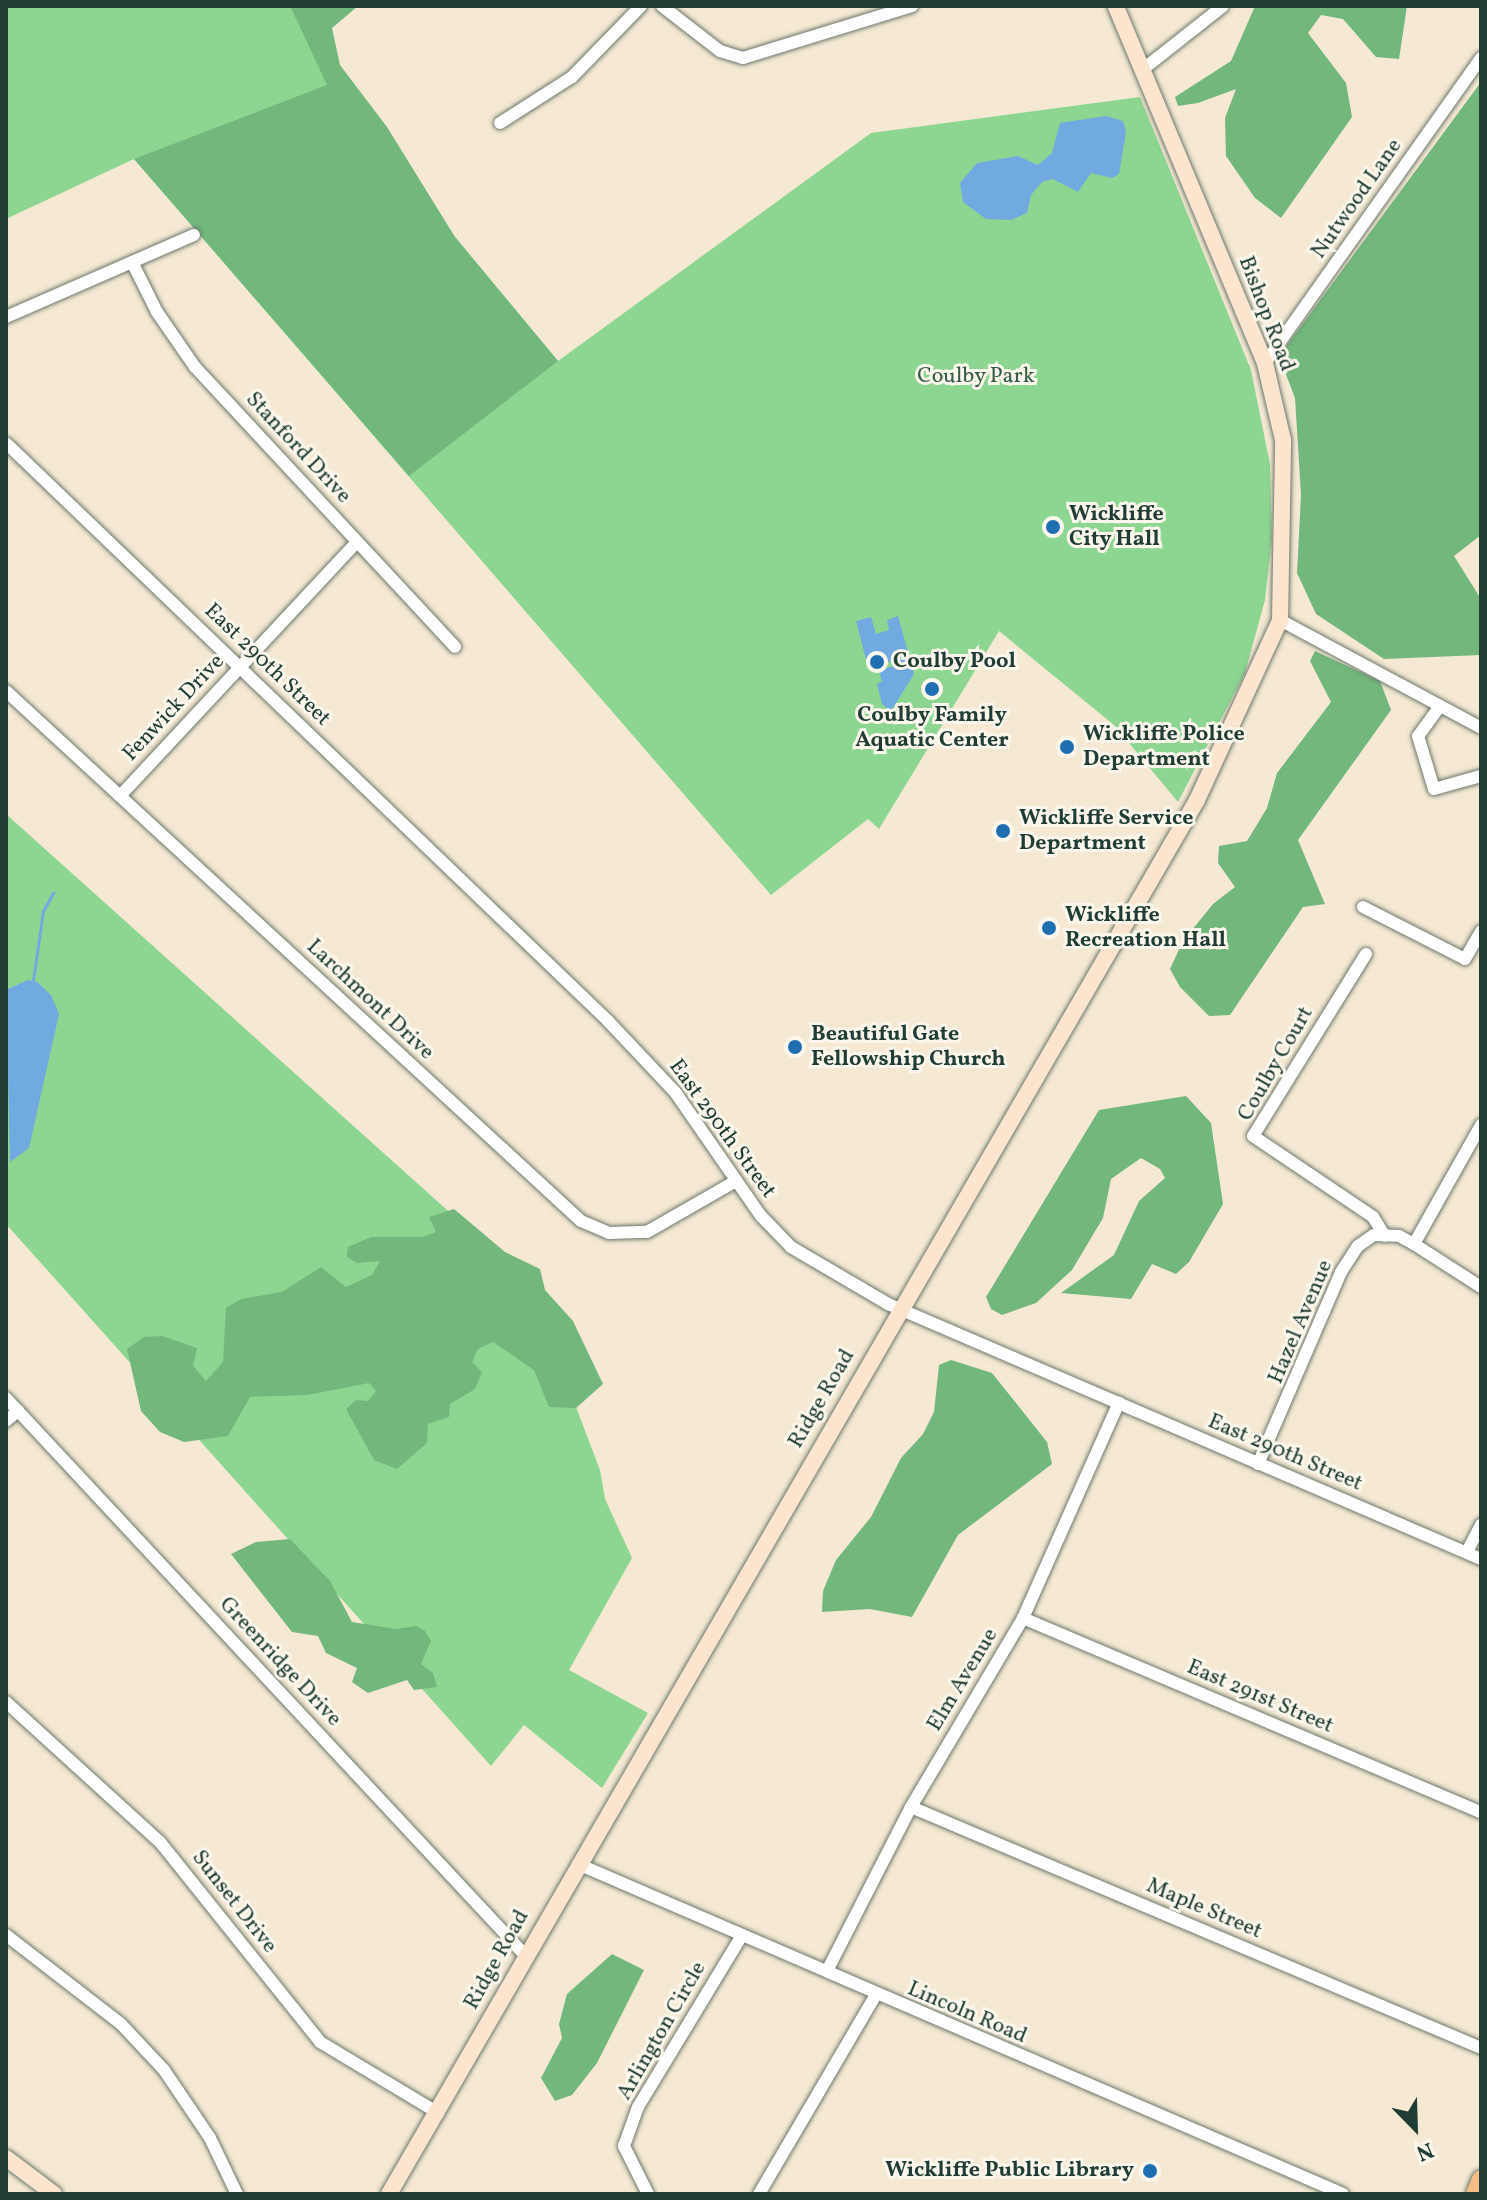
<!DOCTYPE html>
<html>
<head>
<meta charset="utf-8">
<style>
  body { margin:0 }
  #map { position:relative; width:1487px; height:2200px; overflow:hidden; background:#f6e9d3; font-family:Vollkorn,serif }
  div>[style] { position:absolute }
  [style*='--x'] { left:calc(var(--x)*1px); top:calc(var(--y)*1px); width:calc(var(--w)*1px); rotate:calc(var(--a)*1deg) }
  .green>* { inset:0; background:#8dd692 }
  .forest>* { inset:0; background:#72b77c }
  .water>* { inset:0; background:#70aae0 }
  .stream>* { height:3px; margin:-1.5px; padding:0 1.5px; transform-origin:1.5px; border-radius:1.5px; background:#70aae0 }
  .roads { filter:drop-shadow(0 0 2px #6a796c) drop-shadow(0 0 2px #6a796c) }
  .street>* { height:12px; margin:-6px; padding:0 6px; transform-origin:6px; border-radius:6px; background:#fff }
  .secondary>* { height:16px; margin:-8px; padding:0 8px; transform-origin:8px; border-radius:8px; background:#fbe5cf }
  .primary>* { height:18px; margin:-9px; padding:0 9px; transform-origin:9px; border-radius:9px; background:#f6be87 }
  .dots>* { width:22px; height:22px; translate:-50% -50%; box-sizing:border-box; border:4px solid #fbf7ec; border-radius:50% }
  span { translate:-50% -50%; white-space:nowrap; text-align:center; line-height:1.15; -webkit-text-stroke:6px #fbf7ec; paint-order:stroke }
  .street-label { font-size:22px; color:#1f3d34 }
  .park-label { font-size:22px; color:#355c47 }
  .poi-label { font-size:22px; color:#1f3d34; font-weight:700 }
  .left { translate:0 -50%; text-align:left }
  .right { translate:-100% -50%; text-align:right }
  .frame { position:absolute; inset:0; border:8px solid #1f3d34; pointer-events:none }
  .north { position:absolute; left:1375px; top:2088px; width:80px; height:80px; -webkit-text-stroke:6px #fbf7ec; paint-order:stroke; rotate:157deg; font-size:22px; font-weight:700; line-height:32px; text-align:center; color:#1f3d34 }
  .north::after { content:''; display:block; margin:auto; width:28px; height:36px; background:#1f3d34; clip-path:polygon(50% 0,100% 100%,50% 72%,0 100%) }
</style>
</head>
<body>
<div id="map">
  <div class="green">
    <div style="clip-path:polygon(6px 6px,290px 6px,328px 84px,558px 361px,871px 133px,1140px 97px,1251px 370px,1270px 464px,1272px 538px,1265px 600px,1245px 673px,1178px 802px,1114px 725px,999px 631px,879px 829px,868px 819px,771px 895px,134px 159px,6px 219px)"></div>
    <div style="clip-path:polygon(6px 814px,495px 1253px,560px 1365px,600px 1470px,605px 1499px,632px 1558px,569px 1670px,648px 1713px,602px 1788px,524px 1725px,491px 1766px,6px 1224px)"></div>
  </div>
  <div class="forest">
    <div style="clip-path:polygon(290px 6px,358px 6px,332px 28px,340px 65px,387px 127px,455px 237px,558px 361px,409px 476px,134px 159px,327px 85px)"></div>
    <div style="clip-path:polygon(1255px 6px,1407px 6px,1399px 59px,1376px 57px,1343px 19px,1321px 15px,1308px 33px,1346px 83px,1352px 117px,1281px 218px,1255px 198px,1226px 156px,1225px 118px,1236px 89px,1198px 103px,1178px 106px,1175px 97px,1231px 61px)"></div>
    <div style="clip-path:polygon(1481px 82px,1481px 535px,1454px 556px,1481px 599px,1481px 655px,1384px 659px,1316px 614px,1297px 573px,1301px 495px,1295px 398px,1279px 356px)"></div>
    <div style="clip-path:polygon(1315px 651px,1380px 681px,1391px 710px,1298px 840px,1325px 904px,1303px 907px,1230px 1015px,1209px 1016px,1180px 987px,1170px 969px,1183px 941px,1213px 904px,1235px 887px,1218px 863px,1219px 846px,1247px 841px,1267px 808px,1277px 773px,1331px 702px,1310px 661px)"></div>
    <div style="clip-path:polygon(1186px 1096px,1211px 1123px,1223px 1204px,1189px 1262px,1176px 1274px,1152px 1264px,1131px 1299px,1061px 1293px,1114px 1255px,1139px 1201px,1165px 1178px,1160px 1169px,1141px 1158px,1111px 1179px,1103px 1218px,1072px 1270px,1036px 1303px,1002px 1315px,991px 1309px,986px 1297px,1099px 1110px)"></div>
    <div style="clip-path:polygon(454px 1209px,505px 1252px,540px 1269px,545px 1290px,573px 1321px,603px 1384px,576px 1408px,549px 1407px,534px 1370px,493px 1342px,478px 1349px,472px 1362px,482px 1372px,475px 1389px,450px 1404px,449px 1417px,428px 1424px,427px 1443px,397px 1469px,374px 1460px,346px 1409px,356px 1400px,368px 1401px,376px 1391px,369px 1383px,308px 1395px,250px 1397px,228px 1436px,184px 1442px,160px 1432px,141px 1411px,127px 1349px,144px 1337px,162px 1336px,197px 1348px,193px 1366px,206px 1381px,223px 1362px,226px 1308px,241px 1299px,282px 1292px,321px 1267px,346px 1287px,372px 1275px,380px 1261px,357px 1263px,347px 1257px,348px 1247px,371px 1237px,422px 1237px,436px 1232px,429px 1217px)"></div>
    <div style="clip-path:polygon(951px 1360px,992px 1373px,1047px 1442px,1052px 1464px,958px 1535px,912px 1617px,870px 1609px,822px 1612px,823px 1591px,836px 1560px,871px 1517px,901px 1458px,923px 1434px,934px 1412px,939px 1365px)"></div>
    <div style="clip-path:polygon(290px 1539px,330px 1581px,352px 1622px,396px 1629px,416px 1626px,425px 1631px,431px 1641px,421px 1664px,433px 1673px,437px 1687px,414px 1690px,407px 1680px,368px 1693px,352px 1682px,357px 1668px,326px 1653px,318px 1636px,292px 1632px,231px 1554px,256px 1542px)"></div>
    <div style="clip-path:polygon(612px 1954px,644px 1970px,597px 2063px,572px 2095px,555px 2101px,541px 2078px,562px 2038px,559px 2024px,567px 1994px)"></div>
  </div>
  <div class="water">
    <div style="clip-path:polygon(1106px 116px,1123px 121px,1126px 132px,1119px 174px,1112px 178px,1091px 173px,1078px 192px,1053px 179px,1042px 182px,1031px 195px,1027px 213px,1011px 220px,986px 219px,963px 202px,960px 183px,977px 163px,1018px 156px,1038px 165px,1052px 153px,1060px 123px)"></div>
    <div style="clip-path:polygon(898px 616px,914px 674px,891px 711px,882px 704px,877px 684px,882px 682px,879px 670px,898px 665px,897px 660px,868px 667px,856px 621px,871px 617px,876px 634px,889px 630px,887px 620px)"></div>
    <div style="clip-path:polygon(28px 980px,37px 982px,51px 995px,59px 1014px,29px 1148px,10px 1162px,6px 990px)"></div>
  </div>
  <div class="stream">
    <div style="--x:33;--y:981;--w:71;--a:-81.9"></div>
    <div style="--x:43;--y:911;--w:21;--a:-61"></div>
  </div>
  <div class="roads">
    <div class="street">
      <div style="--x:662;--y:6;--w:73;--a:37.8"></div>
      <div style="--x:720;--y:51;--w:24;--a:17"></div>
      <div style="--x:743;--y:58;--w:177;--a:-17.1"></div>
      <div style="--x:1142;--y:70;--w:103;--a:-38.3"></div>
      <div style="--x:500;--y:123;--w:85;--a:-32.6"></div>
      <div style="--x:572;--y:77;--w:99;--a:-45.8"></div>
      <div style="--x:132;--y:262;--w:56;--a:63.4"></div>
      <div style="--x:157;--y:312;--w:67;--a:55.4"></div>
      <div style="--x:195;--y:367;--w:382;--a:47.1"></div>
      <div style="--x:6;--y:317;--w:205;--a:-23.6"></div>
      <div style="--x:1265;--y:363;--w:374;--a:-54.7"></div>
      <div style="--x:6;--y:443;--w:835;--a:43.83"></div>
      <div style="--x:608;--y:1021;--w:98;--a:46.7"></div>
      <div style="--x:675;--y:1092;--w:151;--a:55.3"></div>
      <div style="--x:761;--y:1216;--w:43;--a:45.9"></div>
      <div style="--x:791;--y:1247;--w:113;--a:30.4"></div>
      <div style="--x:888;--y:1304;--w:646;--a:23.27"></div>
      <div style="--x:1280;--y:620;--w:228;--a:28.2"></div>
      <div style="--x:6;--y:691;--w:782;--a:42.67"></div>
      <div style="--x:581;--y:1221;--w:30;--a:23"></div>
      <div style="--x:609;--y:1233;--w:38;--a:-2"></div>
      <div style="--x:647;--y:1232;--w:103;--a:-29.8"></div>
      <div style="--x:1440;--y:706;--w:37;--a:126"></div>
      <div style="--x:1418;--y:736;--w:55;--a:73.2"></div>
      <div style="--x:1434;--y:789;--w:49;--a:-15.5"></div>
      <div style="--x:120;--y:796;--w:347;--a:-47"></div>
      <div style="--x:1363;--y:907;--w:114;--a:27"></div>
      <div style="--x:1465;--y:959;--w:32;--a:-60"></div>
      <div style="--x:1366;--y:954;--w:214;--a:121.8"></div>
      <div style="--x:1253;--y:1136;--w:145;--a:34"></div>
      <div style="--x:1373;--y:1217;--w:22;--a:58"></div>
      <div style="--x:1414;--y:1244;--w:80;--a:32.7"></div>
      <div style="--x:6;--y:1398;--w:760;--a:47.03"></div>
      <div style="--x:6;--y:1421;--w:16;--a:-40"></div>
      <div style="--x:1258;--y:1464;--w:209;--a:-66.6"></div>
      <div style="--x:1341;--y:1272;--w:31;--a:-57"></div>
      <div style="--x:1358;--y:1246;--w:19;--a:-35"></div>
      <div style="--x:1374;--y:1235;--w:25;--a:2"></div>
      <div style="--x:1399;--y:1236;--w:17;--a:28"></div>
      <div style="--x:1414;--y:1244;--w:137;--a:-60.6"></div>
      <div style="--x:1467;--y:1552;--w:31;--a:-63"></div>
      <div style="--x:1023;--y:1618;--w:497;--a:23"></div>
      <div style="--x:6;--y:1702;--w:208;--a:42.3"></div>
      <div style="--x:160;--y:1842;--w:256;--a:51.3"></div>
      <div style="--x:320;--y:2042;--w:138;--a:31"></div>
      <div style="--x:911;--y:1807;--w:619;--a:22.92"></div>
      <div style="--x:578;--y:1864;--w:833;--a:23.33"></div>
      <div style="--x:6;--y:1935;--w:145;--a:37.7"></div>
      <div style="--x:121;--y:2024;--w:63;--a:46.9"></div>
      <div style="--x:164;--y:2070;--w:82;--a:55.9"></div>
      <div style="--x:210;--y:2138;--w:62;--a:64.3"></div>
      <div style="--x:827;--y:1971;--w:184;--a:-62.9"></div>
      <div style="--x:911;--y:1807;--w:220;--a:-59.3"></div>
      <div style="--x:1023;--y:1618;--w:236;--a:-66"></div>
      <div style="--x:648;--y:2194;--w:54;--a:-116.6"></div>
      <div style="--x:624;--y:2146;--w:41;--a:-70.3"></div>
      <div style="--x:638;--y:2107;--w:201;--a:-58.8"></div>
      <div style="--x:759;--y:2194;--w:229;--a:-59.6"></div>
    </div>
    <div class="secondary">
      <div style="--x:6;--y:2158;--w:60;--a:36.9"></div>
      <div style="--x:389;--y:2194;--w:1611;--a:-59.9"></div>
      <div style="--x:1197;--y:800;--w:198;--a:-65.2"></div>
      <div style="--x:1280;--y:620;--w:180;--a:-89"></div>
      <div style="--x:1283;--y:440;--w:79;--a:-103.2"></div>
      <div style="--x:1265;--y:363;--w:387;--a:-112.7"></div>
    </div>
    <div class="primary">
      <div style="--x:1475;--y:2194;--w:16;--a:-68"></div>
    </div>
  </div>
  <div class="dots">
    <div style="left:1053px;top:527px;background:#1f6fb2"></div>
    <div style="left:877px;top:662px;background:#1f6fb2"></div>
    <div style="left:932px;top:689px;background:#1f6fb2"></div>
    <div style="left:1067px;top:747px;background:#1f6fb2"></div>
    <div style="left:1003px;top:831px;background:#1f6fb2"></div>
    <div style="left:1049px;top:928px;background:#1f6fb2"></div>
    <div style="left:795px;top:1047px;background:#1f6fb2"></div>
    <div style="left:1150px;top:2171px;background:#1f6fb2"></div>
  </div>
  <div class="street-label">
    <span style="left:1357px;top:199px;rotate:-55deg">Nutwood Lane</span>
    <span style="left:1266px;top:314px;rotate:69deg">Bishop Road</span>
    <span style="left:298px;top:448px;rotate:47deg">Stanford Drive</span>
    <span style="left:267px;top:665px;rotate:44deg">East 290th Street</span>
    <span style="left:174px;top:708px;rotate:-47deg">Fenwick Drive</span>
    <span style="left:370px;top:1000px;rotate:43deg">Larchmont Drive</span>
    <span style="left:1276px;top:1064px;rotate:-60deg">Coulby Court</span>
    <span style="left:722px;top:1129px;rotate:54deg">East 290th Street</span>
    <span style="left:1301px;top:1322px;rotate:-67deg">Hazel Avenue</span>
    <span style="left:822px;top:1399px;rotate:-60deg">Ridge Road</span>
    <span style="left:1285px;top:1453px;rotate:23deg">East 290th Street</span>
    <span style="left:280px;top:1662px;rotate:47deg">Greenridge Drive</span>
    <span style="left:963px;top:1680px;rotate:-59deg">Elm Avenue</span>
    <span style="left:1260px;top:1697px;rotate:23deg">East 291st Street</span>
    <span style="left:234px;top:1902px;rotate:52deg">Sunset Drive</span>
    <span style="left:1204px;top:1909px;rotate:23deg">Maple Street</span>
    <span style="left:497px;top:1960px;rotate:-61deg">Ridge Road</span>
    <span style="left:967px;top:2013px;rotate:23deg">Lincoln Road</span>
    <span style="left:662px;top:2031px;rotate:-60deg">Arlington Circle</span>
  </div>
  <div class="park-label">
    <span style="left:976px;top:377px">Coulby Park</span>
  </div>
  <div class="poi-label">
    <span class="left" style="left:1069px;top:527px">Wickliffe<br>City Hall</span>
    <span class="left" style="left:893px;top:662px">Coulby Pool</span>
    <span style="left:932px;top:728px">Coulby Family<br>Aquatic Center</span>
    <span class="left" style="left:1083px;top:747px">Wickliffe Police<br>Department</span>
    <span class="left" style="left:1019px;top:831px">Wickliffe Service<br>Department</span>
    <span class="left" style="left:1065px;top:928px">Wickliffe<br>Recreation Hall</span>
    <span class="left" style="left:811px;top:1047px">Beautiful Gate<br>Fellowship Church</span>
    <span class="right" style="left:1134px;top:2171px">Wickliffe Public Library</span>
  </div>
  <div class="frame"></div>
  <div class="north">N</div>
</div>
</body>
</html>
